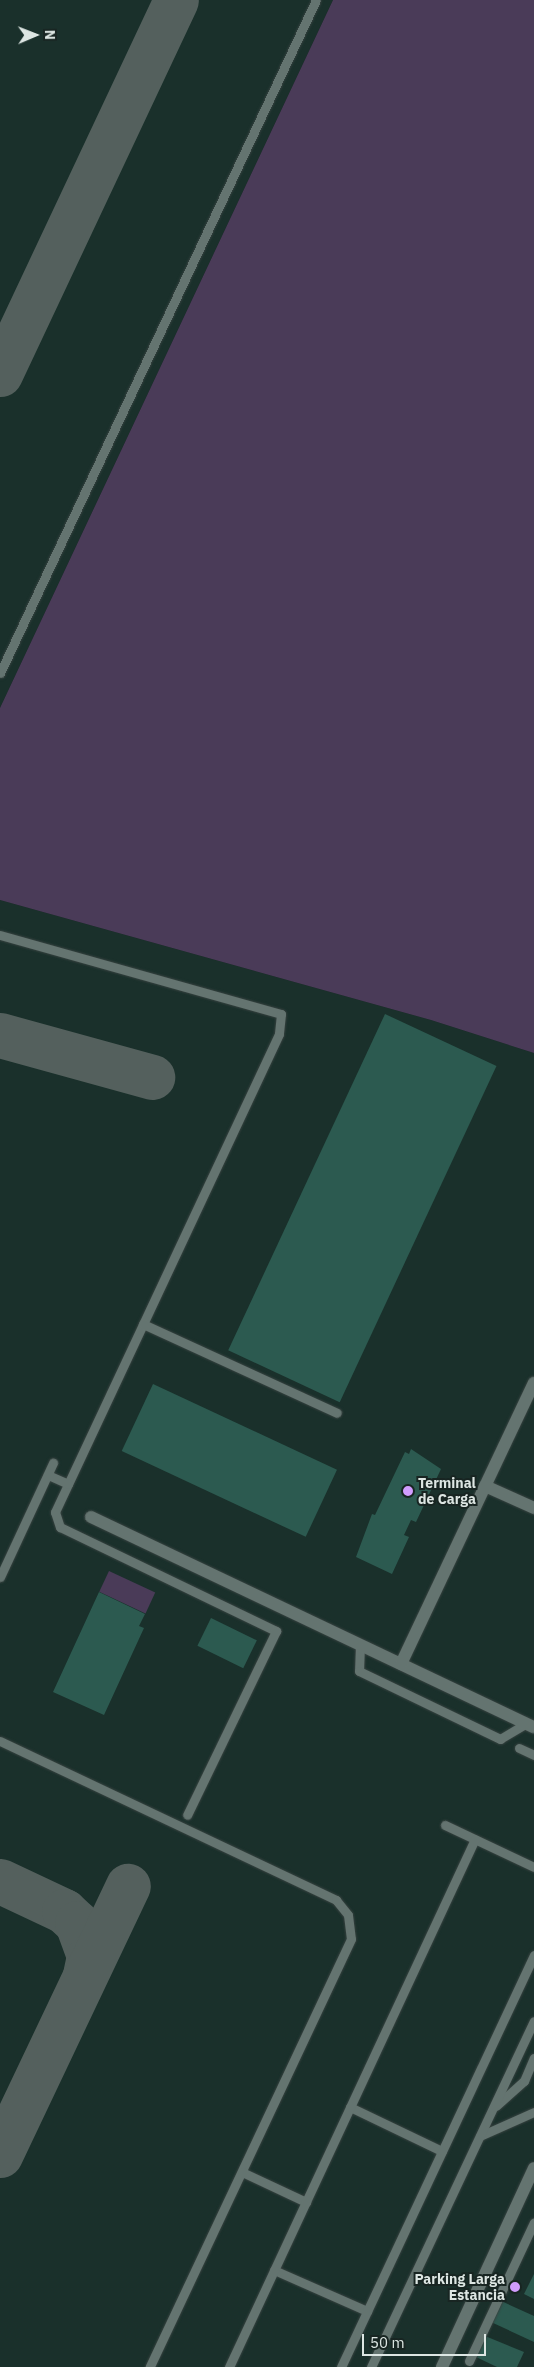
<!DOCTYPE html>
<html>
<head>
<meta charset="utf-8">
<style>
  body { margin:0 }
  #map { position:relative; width:534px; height:2367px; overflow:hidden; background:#182522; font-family:"IBM Plex Sans",sans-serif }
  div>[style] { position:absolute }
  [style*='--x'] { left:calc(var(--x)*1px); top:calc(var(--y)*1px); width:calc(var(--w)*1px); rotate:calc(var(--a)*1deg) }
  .built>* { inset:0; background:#1a302b }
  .green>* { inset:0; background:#4a3b58; transform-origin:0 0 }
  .taxiway>* { height:45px; margin:-22.5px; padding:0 22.5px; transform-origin:22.5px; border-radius:22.5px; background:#54605d }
  .building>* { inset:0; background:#2c5a50; transform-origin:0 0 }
  .roads { filter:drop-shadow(0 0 1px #374240) drop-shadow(0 0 1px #374240) }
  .service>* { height:9px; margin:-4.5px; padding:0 4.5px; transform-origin:4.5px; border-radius:4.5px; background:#647470 }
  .minor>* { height:12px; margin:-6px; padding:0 6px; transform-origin:6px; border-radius:6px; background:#647470 }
  .dots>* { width:14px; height:14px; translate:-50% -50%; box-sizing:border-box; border:2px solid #182522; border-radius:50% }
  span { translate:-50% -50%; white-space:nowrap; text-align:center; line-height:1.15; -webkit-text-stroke:4px #182522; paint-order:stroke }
  .poi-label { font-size:14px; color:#dde6e3; font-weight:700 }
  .left { translate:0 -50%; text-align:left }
  .right { translate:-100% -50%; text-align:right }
  .north { position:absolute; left:10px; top:10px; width:50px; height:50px; -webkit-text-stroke:4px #182522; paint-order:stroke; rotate:89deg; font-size:14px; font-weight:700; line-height:20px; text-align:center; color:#dde6e3 }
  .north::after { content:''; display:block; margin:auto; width:18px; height:22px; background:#dde6e3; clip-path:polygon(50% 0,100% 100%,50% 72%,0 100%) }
  .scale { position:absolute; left:362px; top:2334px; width:124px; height:22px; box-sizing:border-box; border:2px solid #dde6e3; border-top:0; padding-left:6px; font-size:15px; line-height:18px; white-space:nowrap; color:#dde6e3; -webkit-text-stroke:4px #182522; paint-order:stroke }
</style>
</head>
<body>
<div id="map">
  <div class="built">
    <div style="clip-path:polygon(0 0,333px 0,0 708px)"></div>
    <div style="clip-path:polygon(0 900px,431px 1020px,534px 1053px,534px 2367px,0 2367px)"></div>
  </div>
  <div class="green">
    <div style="clip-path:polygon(333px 0,534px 0,534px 1053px,431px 1020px,0 900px,0 708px)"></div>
    <div style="left:109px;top:1571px;width:51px;height:23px;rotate:25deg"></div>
  </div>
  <div class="taxiway">
    <div style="--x:0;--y:374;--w:413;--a:-64.8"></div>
    <div style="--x:0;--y:1035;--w:158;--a:15.4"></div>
    <div style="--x:0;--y:1881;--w:71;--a:25.1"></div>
    <div style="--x:64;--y:1911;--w:18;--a:43"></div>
    <div style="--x:77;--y:1923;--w:35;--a:70"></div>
    <div style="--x:89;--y:1956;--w:19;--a:102"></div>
    <div style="--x:0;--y:2155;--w:298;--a:-64.6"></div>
  </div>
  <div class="building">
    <div style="left:385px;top:1014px;width:123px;height:371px;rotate:25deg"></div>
    <div style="left:153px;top:1384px;width:203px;height:74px;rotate:25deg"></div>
    <div style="clip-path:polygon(411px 1449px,441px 1469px,416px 1522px,411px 1520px,404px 1535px,409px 1537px,392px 1574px,356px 1557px,372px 1514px,375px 1515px,405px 1452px,409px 1454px)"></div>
    <div style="clip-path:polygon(99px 1592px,145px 1614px,139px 1626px,144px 1628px,104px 1715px,53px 1692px)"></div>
    <div style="left:211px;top:1618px;width:51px;height:31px;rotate:26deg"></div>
    <div style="clip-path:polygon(534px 2274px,534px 2299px,524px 2294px)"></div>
    <div style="clip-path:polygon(501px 2301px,534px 2316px,534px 2342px,491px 2322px)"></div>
    <div style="clip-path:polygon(485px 2336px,524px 2352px,517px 2367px,497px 2367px,476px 2357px)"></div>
  </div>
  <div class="roads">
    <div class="service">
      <div style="--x:0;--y:673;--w:743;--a:-64.85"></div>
      <div style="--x:0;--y:935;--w:292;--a:15.7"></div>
      <div style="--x:281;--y:1014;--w:20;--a:96"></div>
      <div style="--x:279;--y:1034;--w:528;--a:115.11"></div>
      <div style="--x:55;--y:1512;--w:16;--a:72"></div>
      <div style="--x:60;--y:1527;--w:240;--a:25.7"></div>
      <div style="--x:276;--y:1631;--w:204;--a:115.8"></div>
      <div style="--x:143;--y:1324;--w:213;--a:24.6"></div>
      <div style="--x:48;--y:1475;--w:22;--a:24"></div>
      <div style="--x:0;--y:1577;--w:126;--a:-65.1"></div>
      <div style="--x:360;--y:1644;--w:27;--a:92"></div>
      <div style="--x:359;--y:1671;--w:157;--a:25.7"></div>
      <div style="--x:500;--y:1739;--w:31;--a:-31"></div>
      <div style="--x:0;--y:1741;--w:372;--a:25.3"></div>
      <div style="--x:336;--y:1900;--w:19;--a:51"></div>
      <div style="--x:348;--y:1915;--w:24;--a:83"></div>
      <div style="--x:351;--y:1939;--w:473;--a:115.2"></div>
      <div style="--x:519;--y:1748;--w:17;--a:25"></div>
      <div style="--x:445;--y:1825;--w:98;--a:25.3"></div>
      <div style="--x:496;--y:2106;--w:38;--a:-42"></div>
      <div style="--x:524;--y:2081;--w:25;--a:-67"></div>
      <div style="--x:350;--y:2107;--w:102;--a:25.6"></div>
      <div style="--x:480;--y:2136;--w:59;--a:-24"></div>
      <div style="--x:242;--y:2172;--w:71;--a:25.1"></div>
      <div style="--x:274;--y:2270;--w:102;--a:23.8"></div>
      <div style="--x:469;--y:2361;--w:153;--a:-64.9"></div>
      <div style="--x:229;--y:2367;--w:582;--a:-65.02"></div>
      <div style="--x:341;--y:2367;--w:455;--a:-64.9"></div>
      <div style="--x:371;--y:2367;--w:382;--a:-64.8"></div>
    </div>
    <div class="minor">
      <div style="--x:485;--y:1486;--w:54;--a:24.2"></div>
      <div style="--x:91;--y:1517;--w:490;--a:25.4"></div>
      <div style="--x:401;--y:1664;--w:311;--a:-64.7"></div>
      <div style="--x:442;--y:2367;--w:219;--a:-65.2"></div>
    </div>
  </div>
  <div class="dots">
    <div style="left:408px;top:1491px;background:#d19dfe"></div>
    <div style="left:515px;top:2287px;background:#d19dfe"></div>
  </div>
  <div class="poi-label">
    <span class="left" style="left:418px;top:1491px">Terminal<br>de Carga</span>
    <span class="right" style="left:505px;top:2287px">Parking Larga<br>Estancia</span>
  </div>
  <div class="north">N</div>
  <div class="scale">50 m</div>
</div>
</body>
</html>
